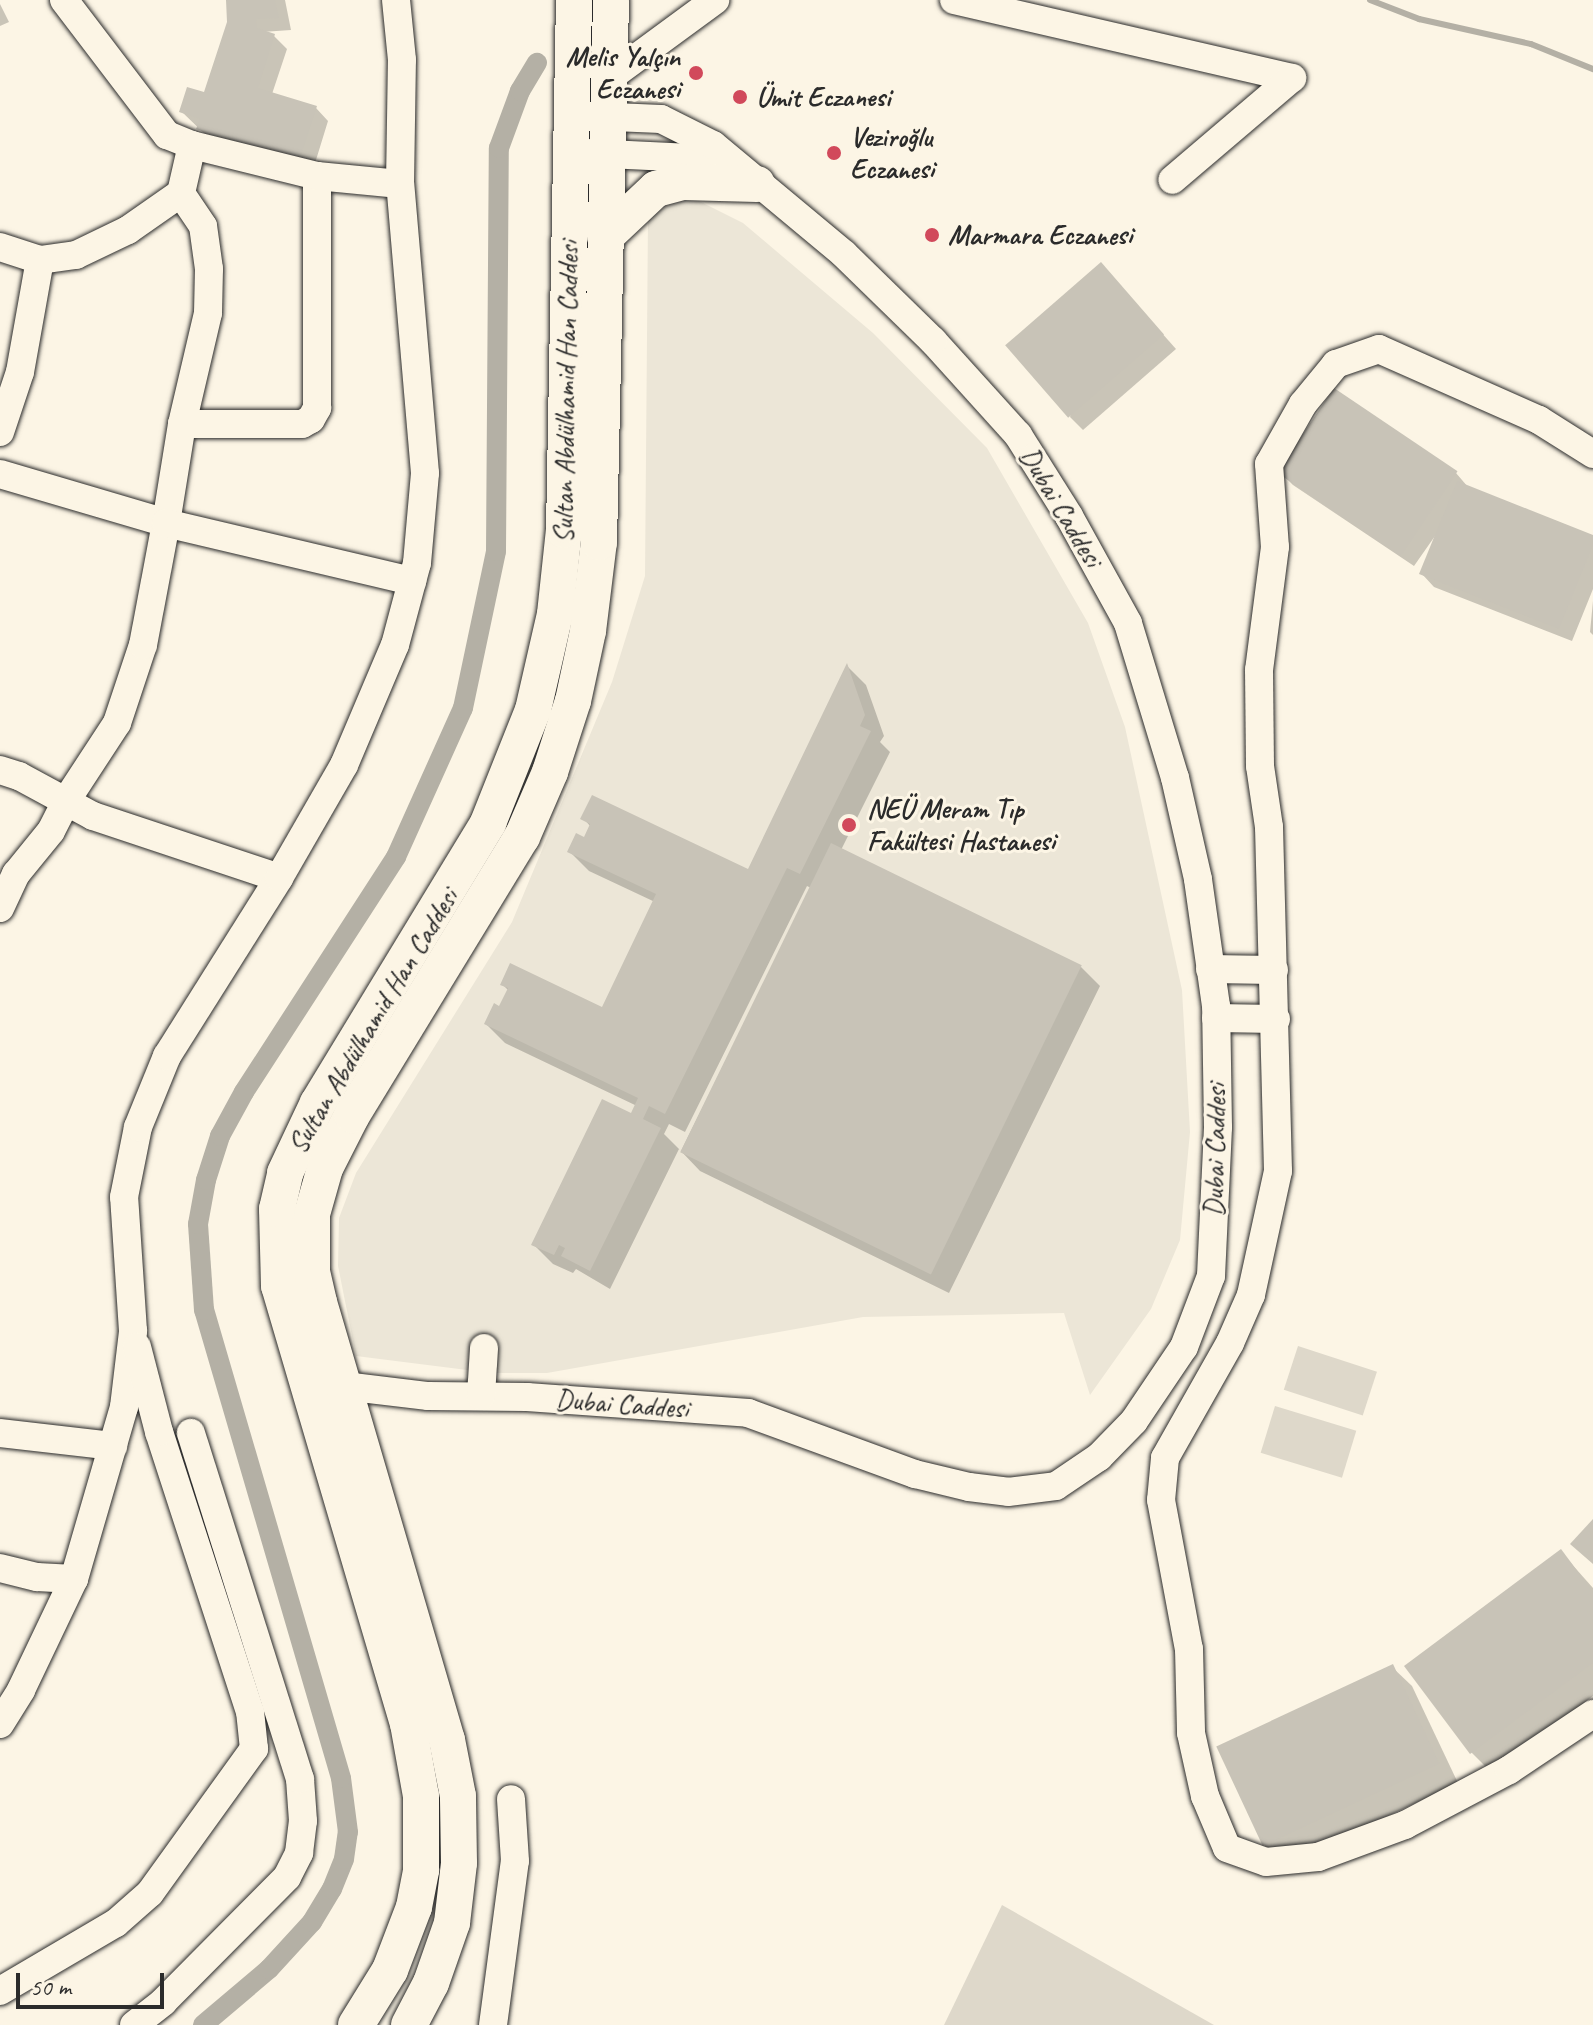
<!DOCTYPE html>
<html>
<head>
<meta charset="utf-8">
<style>
  body { margin:0 }
  #map { position:relative; width:1593px; height:2025px; overflow:hidden; background:#fcf5e5; font-family:Caveat,sans-serif }
  div>[style] { position:absolute }
  [style*='--x'] { left:calc(var(--x)*1px); top:calc(var(--y)*1px); width:calc(var(--w)*1px); rotate:calc(var(--a)*1deg) }
  .built>* { inset:0; background:#ece6d7 }
  .green>* { inset:0; background:#ded8ca; transform-origin:0 0 }
  .shadow>* { inset:0; background:#0003 }
  .stream>* { height:6px; margin:-3px; padding:0 3px; transform-origin:3px; border-radius:3px; background:#b4b0a5 }
  .canal>* { height:20px; margin:-10px; padding:0 10px; transform-origin:10px; border-radius:10px; background:#b4b0a5 }
  .building>* { inset:0; background:#c8c3b7; transform-origin:0 0 }
  .roads { filter:drop-shadow(0 0 2px #2b2b2b) drop-shadow(0 0 2px #2b2b2b) }
  .minor>* { height:28px; margin:-14px; padding:0 14px; transform-origin:14px; border-radius:14px; background:#fcf5e5 }
  .major>* { height:36px; margin:-18px; padding:0 18px; transform-origin:18px; border-radius:18px; background:#fcf5e5 }
  .dots>* { width:22px; height:22px; translate:-50% -50%; box-sizing:border-box; border:4px solid #fcf5e5; border-radius:50% }
  span { translate:-50% -50%; white-space:nowrap; text-align:center; line-height:1.15; -webkit-text-stroke:6px #fcf5e5; paint-order:stroke }
  .poi-label { font-size:28px; color:#2b2b2b; font-weight:700 }
  .right { translate:-100% -50%; text-align:right }
  .left { translate:0 -50%; text-align:left }
  .street-label { font-size:28px; color:#2b2b2b }
  .scale { position:absolute; left:16px; top:1973px; width:148px; height:36px; box-sizing:border-box; border:4px solid #2b2b2b; border-top:0; padding-left:10px; font-size:24px; line-height:28px; white-space:nowrap; color:#2b2b2b; -webkit-text-stroke:6px #fcf5e5; paint-order:stroke }
</style>
</head>
<body>
<div id="map">
  <div class="built">
    <div style="clip-path:polygon(687px 195px,743px 223px,873px 333px,987px 448px,1088px 623px,1125px 727px,1182px 990px,1190px 1132px,1180px 1240px,1151px 1309px,1090px 1395px,1064px 1313px,863px 1317px,547px 1373px,491px 1373px,356px 1356px,338px 1266px,339px 1218px,356px 1173px,512px 922px,612px 682px,645px 576px,648px 217px)"></div>
  </div>
  <div class="green">
    <div style="left:1298px;top:1346px;width:83px;height:46px;rotate:18deg"></div>
    <div style="left:1275px;top:1406px;width:85px;height:49px;rotate:17deg"></div>
    <div style="clip-path:polygon(1002px 1905px,1214px 2025px,944px 2025px)"></div>
  </div>
  <div class="shadow">
    <div style="clip-path:polygon(228px 0,285px 0,291px 30px,262px 32px,274px 36px,287px 49px,272px 94px,316px 108px,328px 121px,312px 173px,212px 141px,182px 112px,205px 95px,229px 22px)"></div>
    <div style="clip-path:polygon(0 4px,9px 22px,0 26px)"></div>
    <div style="clip-path:polygon(1113px 278px,1176px 349px,1083px 430px,1070px 417px)"></div>
    <div style="clip-path:polygon(1280px 472px,1456px 473px,1468px 487px,1593px 537px,1593px 589px,1572px 641px,1434px 587px,1422px 574px,1435px 536px,1414px 566px,1293px 485px)"></div>
    <div style="clip-path:polygon(1593px 601px,1593px 635px,1590px 632px)"></div>
    <div style="clip-path:polygon(evenodd,847px 666px,866px 685px,884px 736px,880px 742px,890px 752px,841px 850px,1081px 967px,1100px 986px,949px 1293px,700px 1171px,679px 1149px,610px 1289px,576px 1269px,573px 1273px,553px 1264px,534px 1245px,637px 1106px,505px 1043px,486px 1024px,500px 1009px,509px 991px,502px 984px,603px 1010px,655px 902px,589px 871px,570px 852px,585px 840px,591px 827px,583px 818px,749px 872px,847px 666px,807px 886px,811px 888px,681px 1151px,664px 1134px,669px 1124px,685px 1132px,807px 886px)"></div>
    <div style="clip-path:polygon(1561px 1552px,1593px 1588px,1593px 1696px,1491px 1772px,1472px 1753px,1407px 1666px)"></div>
    <div style="clip-path:polygon(1392px 1667px,1412px 1686px,1458px 1783px,1284px 1865px,1264px 1845px)"></div>
  </div>
  <div class="stream">
    <div style="--x:1370;--y:0;--w:53;--a:21.2"></div>
    <div style="--x:1419;--y:19;--w:115;--a:12.6"></div>
    <div style="--x:1531;--y:44;--w:67;--a:22"></div>
  </div>
  <div class="canal">
    <div style="--x:203;--y:2025;--w:87;--a:-40.3"></div>
    <div style="--x:269;--y:1969;--w:64;--a:-47.5"></div>
    <div style="--x:312;--y:1922;--w:39;--a:-59"></div>
    <div style="--x:332;--y:1889;--w:32;--a:-68"></div>
    <div style="--x:344;--y:1859;--w:27;--a:-82"></div>
    <div style="--x:348;--y:1832;--w:54;--a:-97.4"></div>
    <div style="--x:341;--y:1778;--w:488;--a:-106.3"></div>
    <div style="--x:204;--y:1310;--w:86;--a:-94"></div>
    <div style="--x:198;--y:1224;--w:45;--a:-79.7"></div>
    <div style="--x:206;--y:1180;--w:46;--a:-72.3"></div>
    <div style="--x:220;--y:1136;--w:50;--a:-61.4"></div>
    <div style="--x:244;--y:1092;--w:280;--a:-57.1"></div>
    <div style="--x:396;--y:857;--w:163;--a:-65.8"></div>
    <div style="--x:463;--y:708;--w:160;--a:-78.1"></div>
    <div style="--x:496;--y:551;--w:403;--a:-89.6"></div>
    <div style="--x:499;--y:148;--w:61;--a:-69.8"></div>
    <div style="--x:520;--y:91;--w:33;--a:-59"></div>
  </div>
  <div class="building">
    <div style="clip-path:polygon(226px 0,275px 0,279px 18px,256px 19px,257px 28px,275px 34px,258px 88px,317px 106px,299px 161px,196px 129px,200px 119px,179px 112px,187px 87px,204px 92px,227px 22px)"></div>
    <div style="left:1101px;top:262px;width:96px;height:127px;rotate:49deg"></div>
    <div style="left:1334px;top:388px;width:149px;height:102px;rotate:34deg"></div>
    <div style="clip-path:polygon(1457px 481px,1593px 535px,1593px 545px,1559px 629px,1419px 574px)"></div>
    <div style="clip-path:polygon(847px 663px,865px 715px,860px 726px,871px 731px,800px 874px,787px 868px,665px 1114px,649px 1106px,643px 1119px,661px 1128px,590px 1271px,561px 1256px,565px 1248px,559px 1245px,554px 1255px,531px 1245px,602px 1099px,631px 1113px,638px 1098px,484px 1024px,494px 1003px,499px 1006px,508px 988px,500px 985px,510px 963px,602px 1007px,656px 894px,567px 852px,576px 833px,584px 837px,590px 824px,580px 819px,592px 795px,748px 869px)"></div>
    <div style="left:831px;top:843px;width:279px;height:344px;rotate:26deg"></div>
    <div style="clip-path:polygon(1593px 1519px,1593px 1564px,1570px 1544px)"></div>
    <div style="clip-path:polygon(1561px 1549px,1593px 1592px,1593px 1663px,1470px 1754px,1404px 1666px)"></div>
    <div style="left:1393px;top:1664px;width:110px;height:195px;rotate:65deg"></div>
  </div>
  <div class="roads">
    <div class="minor">
      <div style="--x:64;--y:0;--w:170;--a:52.7"></div>
      <div style="--x:167;--y:135;--w:27;--a:22"></div>
      <div style="--x:954;--y:0;--w:347;--a:13"></div>
      <div style="--x:1292;--y:78;--w:157;--a:139.6"></div>
      <div style="--x:609;--y:78;--w:132;--a:-36.3"></div>
      <div style="--x:587;--y:153;--w:104;--a:2.8"></div>
      <div style="--x:691;--y:158;--w:49;--a:21.4"></div>
      <div style="--x:0;--y:247;--w:42;--a:18"></div>
      <div style="--x:182;--y:424;--w:120;--a:0"></div>
      <div style="--x:302;--y:424;--w:10;--a:-29"></div>
      <div style="--x:311;--y:419;--w:13;--a:-61"></div>
      <div style="--x:317;--y:408;--w:232;--a:-90"></div>
      <div style="--x:0;--y:432;--w:63;--a:-71.6"></div>
      <div style="--x:20;--y:372;--w:114;--a:-79.9"></div>
      <div style="--x:40;--y:260;--w:36;--a:-8"></div>
      <div style="--x:76;--y:255;--w:58;--a:-25.7"></div>
      <div style="--x:128;--y:230;--w:65;--a:-34.9"></div>
      <div style="--x:181;--y:193;--w:49;--a:-77.1"></div>
      <div style="--x:192;--y:145;--w:129;--a:13.9"></div>
      <div style="--x:317;--y:176;--w:83;--a:5.5"></div>
      <div style="--x:1593;--y:454;--w:64;--a:-147.8"></div>
      <div style="--x:1539;--y:420;--w:175;--a:-156.1"></div>
      <div style="--x:1379;--y:349;--w:46;--a:160.8"></div>
      <div style="--x:1336;--y:364;--w:52;--a:129.5"></div>
      <div style="--x:1303;--y:404;--w:69;--a:119.5"></div>
      <div style="--x:1269;--y:464;--w:83;--a:85.9"></div>
      <div style="--x:1275;--y:547;--w:124;--a:97.4"></div>
      <div style="--x:1259;--y:670;--w:96;--a:89.4"></div>
      <div style="--x:1260;--y:766;--w:62;--a:81.6"></div>
      <div style="--x:1269;--y:827;--w:344;--a:88.5"></div>
      <div style="--x:1278;--y:1171;--w:127;--a:102.3"></div>
      <div style="--x:1251;--y:1295;--w:52;--a:113.6"></div>
      <div style="--x:1230;--y:1343;--w:132;--a:119.5"></div>
      <div style="--x:1165;--y:1458;--w:42;--a:95.4"></div>
      <div style="--x:1161;--y:1500;--w:152;--a:79.4"></div>
      <div style="--x:1189;--y:1649;--w:84;--a:88.6"></div>
      <div style="--x:1191;--y:1733;--w:65;--a:77.5"></div>
      <div style="--x:1205;--y:1796;--w:56;--a:67.1"></div>
      <div style="--x:1227;--y:1848;--w:41;--a:19.7"></div>
      <div style="--x:1266;--y:1862;--w:52;--a:-5.5"></div>
      <div style="--x:1318;--y:1857;--w:93;--a:-20.2"></div>
      <div style="--x:1405;--y:1825;--w:118;--a:-27.9"></div>
      <div style="--x:1509;--y:1770;--w:101;--a:-33.7"></div>
      <div style="--x:0;--y:474;--w:173;--a:16.4"></div>
      <div style="--x:166;--y:523;--w:100;--a:-80.8"></div>
      <div style="--x:182;--y:424;--w:114;--a:-76.8"></div>
      <div style="--x:208;--y:313;--w:44;--a:-88.7"></div>
      <div style="--x:209;--y:269;--w:43;--a:-97.9"></div>
      <div style="--x:203;--y:226;--w:40;--a:-124"></div>
      <div style="--x:0;--y:770;--w:20;--a:18"></div>
      <div style="--x:19;--y:776;--w:84;--a:28.4"></div>
      <div style="--x:93;--y:816;--w:196;--a:18.4"></div>
      <div style="--x:0;--y:908;--w:38;--a:-65"></div>
      <div style="--x:16;--y:874;--w:55;--a:-50.9"></div>
      <div style="--x:51;--y:831;--w:34;--a:-63"></div>
      <div style="--x:66;--y:801;--w:93;--a:-56.8"></div>
      <div style="--x:117;--y:723;--w:82;--a:-71.6"></div>
      <div style="--x:143;--y:645;--w:124;--a:-79.3"></div>
      <div style="--x:166;--y:523;--w:253;--a:13.3"></div>
      <div style="--x:1210;--y:969;--w:64;--a:0.9"></div>
      <div style="--x:1216;--y:1018;--w:60;--a:1"></div>
      <div style="--x:344;--y:1386;--w:85;--a:6.8"></div>
      <div style="--x:428;--y:1396;--w:99;--a:0.6"></div>
      <div style="--x:527;--y:1397;--w:222;--a:4.1"></div>
      <div style="--x:748;--y:1413;--w:178;--a:20.1"></div>
      <div style="--x:915;--y:1474;--w:56;--a:13.5"></div>
      <div style="--x:969;--y:1487;--w:39;--a:7"></div>
      <div style="--x:1008;--y:1492;--w:48;--a:-7.1"></div>
      <div style="--x:1056;--y:1486;--w:52;--a:-34"></div>
      <div style="--x:1099;--y:1457;--w:50;--a:-45.8"></div>
      <div style="--x:1134;--y:1421;--w:89;--a:-56"></div>
      <div style="--x:1184;--y:1347;--w:76;--a:-69.2"></div>
      <div style="--x:1211;--y:1276;--w:149;--a:-87.3"></div>
      <div style="--x:1218;--y:1127;--w:121;--a:-90.9"></div>
      <div style="--x:1216;--y:1006;--w:128;--a:-98.1"></div>
      <div style="--x:1198;--y:879;--w:104;--a:-102.8"></div>
      <div style="--x:1175;--y:778;--w:162;--a:-106.9"></div>
      <div style="--x:1128;--y:623;--w:122;--a:-118.9"></div>
      <div style="--x:1069;--y:516;--w:96;--a:-122.2"></div>
      <div style="--x:1018;--y:435;--w:127;--a:-132.1"></div>
      <div style="--x:933;--y:341;--w:124;--a:-135.7"></div>
      <div style="--x:844;--y:254;--w:170;--a:-140.2"></div>
      <div style="--x:713;--y:145;--w:58;--a:-153.4"></div>
      <div style="--x:661;--y:119;--w:71;--a:-177.6"></div>
      <div style="--x:481;--y:1396;--w:48;--a:-86.4"></div>
      <div style="--x:0;--y:1433;--w:114;--a:6.6"></div>
      <div style="--x:0;--y:1568;--w:38;--a:14"></div>
      <div style="--x:37;--y:1577;--w:37;--a:3"></div>
      <div style="--x:0;--y:1724;--w:40;--a:-58"></div>
      <div style="--x:21;--y:1690;--w:123;--a:-64.5"></div>
      <div style="--x:74;--y:1579;--w:179;--a:-73.8"></div>
      <div style="--x:124;--y:1407;--w:77;--a:-83.2"></div>
      <div style="--x:133;--y:1331;--w:134;--a:-93.8"></div>
      <div style="--x:124;--y:1197;--w:71;--a:-78.7"></div>
      <div style="--x:138;--y:1127;--w:77;--a:-67.8"></div>
      <div style="--x:167;--y:1056;--w:210;--a:-57.8"></div>
      <div style="--x:279;--y:878;--w:130;--a:-60.1"></div>
      <div style="--x:344;--y:765;--w:130;--a:-67"></div>
      <div style="--x:395;--y:645;--w:85;--a:-75"></div>
      <div style="--x:417;--y:563;--w:90;--a:-84.9"></div>
      <div style="--x:425;--y:473;--w:290;--a:-94.9"></div>
      <div style="--x:400;--y:184;--w:124;--a:-89.1"></div>
      <div style="--x:402;--y:60;--w:60;--a:-95.7"></div>
      <div style="--x:0;--y:1991;--w:134;--a:-30.4"></div>
      <div style="--x:116;--y:1923;--w:45;--a:-41.4"></div>
      <div style="--x:150;--y:1893;--w:178;--a:-54.2"></div>
      <div style="--x:254;--y:1749;--w:37;--a:-96"></div>
      <div style="--x:250;--y:1712;--w:294;--a:-108"></div>
      <div style="--x:159;--y:1432;--w:88;--a:-104.5"></div>
      <div style="--x:134;--y:2025;--w:37;--a:-38"></div>
      <div style="--x:163;--y:2002;--w:176;--a:-45.2"></div>
      <div style="--x:287;--y:1877;--w:27;--a:-63"></div>
      <div style="--x:299;--y:1853;--w:32;--a:-83"></div>
      <div style="--x:303;--y:1821;--w:42;--a:-94.1"></div>
      <div style="--x:300;--y:1779;--w:363;--a:-107.5"></div>
      <div style="--x:493;--y:2025;--w:165;--a:-82.4"></div>
      <div style="--x:515;--y:1861;--w:62;--a:-93.7"></div>
    </div>
    <div class="major">
      <div style="--x:605;--y:237;--w:70;--a:-43.3"></div>
      <div style="--x:656;--y:189;--w:28;--a:-15"></div>
      <div style="--x:683;--y:182;--w:74;--a:1.5"></div>
      <div style="--x:356;--y:2025;--w:65;--a:-58.3"></div>
      <div style="--x:390;--y:1970;--w:67;--a:-69.1"></div>
      <div style="--x:414;--y:1907;--w:38;--a:-79"></div>
      <div style="--x:421;--y:1870;--w:74;--a:-90"></div>
      <div style="--x:421;--y:1796;--w:73;--a:-100.2"></div>
      <div style="--x:408;--y:1724;--w:457;--a:-106.4"></div>
      <div style="--x:279;--y:1286;--w:77;--a:-91.5"></div>
      <div style="--x:277;--y:1209;--w:37;--a:-77"></div>
      <div style="--x:285;--y:1173;--w:77;--a:-64.8"></div>
      <div style="--x:318;--y:1103;--w:328;--a:-58.7"></div>
      <div style="--x:488;--y:823;--w:122;--a:-68.3"></div>
      <div style="--x:533;--y:710;--w:98;--a:-77.1"></div>
      <div style="--x:555;--y:614;--w:84;--a:-83.9"></div>
      <div style="--x:564;--y:530;--w:530;--a:-88.92"></div>
      <div style="--x:409;--y:2025;--w:47;--a:-62.4"></div>
      <div style="--x:431;--y:1983;--w:64;--a:-70.7"></div>
      <div style="--x:452;--y:1923;--w:60;--a:-83.3"></div>
      <div style="--x:459;--y:1863;--w:67;--a:-90.9"></div>
      <div style="--x:458;--y:1796;--w:57;--a:-101.1"></div>
      <div style="--x:447;--y:1740;--w:456;--a:-106.3"></div>
      <div style="--x:319;--y:1302;--w:32;--a:-103"></div>
      <div style="--x:312;--y:1271;--w:57;--a:-90"></div>
      <div style="--x:312;--y:1214;--w:48;--a:-74.2"></div>
      <div style="--x:325;--y:1168;--w:59;--a:-63"></div>
      <div style="--x:352;--y:1115;--w:326;--a:-58.6"></div>
      <div style="--x:522;--y:837;--w:71;--a:-66.7"></div>
      <div style="--x:550;--y:772;--w:75;--a:-72.1"></div>
      <div style="--x:573;--y:701;--w:72;--a:-77.9"></div>
      <div style="--x:588;--y:631;--w:90;--a:-83"></div>
      <div style="--x:599;--y:542;--w:542;--a:-88.73"></div>
    </div>
  </div>
  <div class="dots">
    <div style="left:696px;top:73px;background:#d1495b"></div>
    <div style="left:740px;top:97px;background:#d1495b"></div>
    <div style="left:834px;top:153px;background:#d1495b"></div>
    <div style="left:932px;top:235px;background:#d1495b"></div>
    <div style="left:849px;top:825px;background:#d1495b"></div>
  </div>
  <div class="poi-label">
    <span class="right" style="left:680px;top:73px">Melis Yalçın<br>Eczanesi</span>
    <span class="left" style="left:756px;top:97px">Ümit Eczanesi</span>
    <span class="left" style="left:850px;top:153px">Veziroğlu<br>Eczanesi</span>
    <span class="left" style="left:948px;top:235px">Marmara Eczanesi</span>
    <span class="left" style="left:867px;top:825px">NEÜ Meram Tıp<br>Fakültesi Hastanesi</span>
  </div>
  <div class="street-label">
    <span style="left:566px;top:392px;rotate:-89deg">Sultan Abdülhamid Han Caddesi</span>
    <span style="left:1061px;top:507px;rotate:59deg">Dubai Caddesi</span>
    <span style="left:373px;top:1021px;rotate:-59deg">Sultan Abdülhamid Han Caddesi</span>
    <span style="left:1215px;top:1150px;rotate:-89deg">Dubai Caddesi</span>
    <span style="left:622px;top:1404px;rotate:4deg">Dubai Caddesi</span>
  </div>
  <div class="scale">50 m</div>
</div>
</body>
</html>
